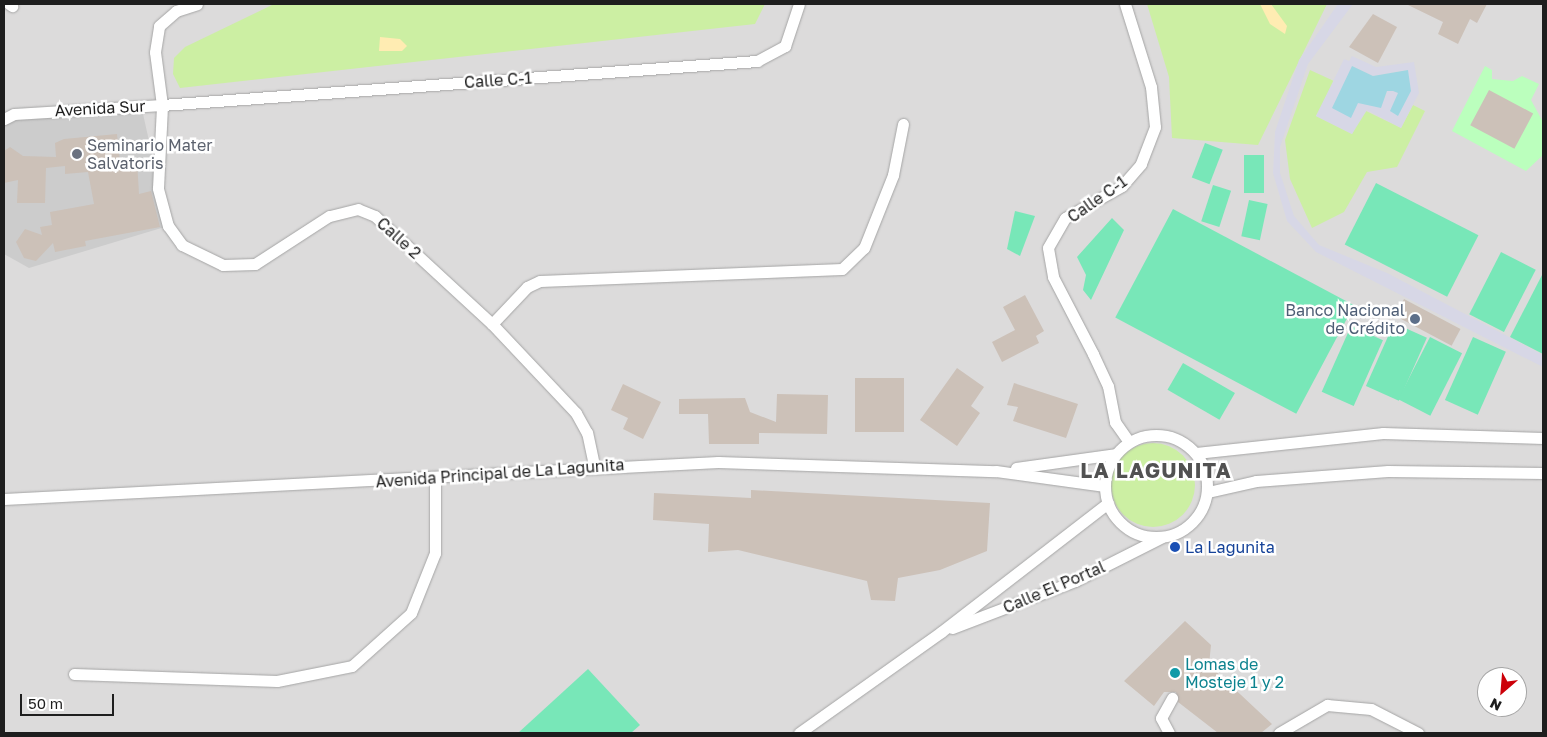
<!DOCTYPE html>
<html>
<head>
<meta charset="utf-8">
<style>
  body { margin:0 }
  #map { position:relative; width:1547px; height:737px; overflow:hidden; background:#f0ebe3; font-family:"Golos Text",sans-serif }
  div>[style] { position:absolute }
  [style*='--x'] { left:calc(var(--x)*1px); top:calc(var(--y)*1px); width:calc(var(--w)*1px); rotate:calc(var(--a)*1deg) }
  .residential>* { inset:0; background:#dcdbdb }
  .religious>* { inset:0; background:#ccc }
  .grass>* { inset:0; background:#ccefa3 }
  .round { border-radius:50% }
  .sand>* { inset:0; background:#ffecb2 }
  .park>* { inset:0; background:#bbffbd }
  .pitch>* { inset:0; background:#78e7b8; transform-origin:0 0 }
  .plaza>* { inset:0; background:#d7d7e6 }
  .water>* { inset:0; background:#9ed6e2 }
  .building>* { inset:0; background:#ccc1b8; transform-origin:0 0 }
  .roads { filter:drop-shadow(0 0 1px #a5a5a5) drop-shadow(0 0 1px #a5a5a5) }
  .minor>* { height:11px; margin:-5.5px; padding:0 5.5px; transform-origin:5.5px; border-radius:5.5px; background:#fff }
  .minor>.ring { margin:-5.5px; padding:0; box-sizing:content-box; background:none; border:11px solid #fff; border-radius:50% }
  .dots>* { width:14px; height:14px; translate:-50% -50%; box-sizing:border-box; border:2px solid #fff; border-radius:50% }
  span { translate:-50% -50%; white-space:nowrap; text-align:center; line-height:1.15; -webkit-text-stroke:5px #fff; paint-order:stroke }
  .street-label { font-size:16px; color:#1e1e1e }
  .worship-label { font-size:16px; color:#5b616d }
  .left { translate:0 -50%; text-align:left }
  .service-label { font-size:16px; color:#4e5e75 }
  .right { translate:-100% -50%; text-align:right }
  .transit-label { font-size:16px; color:#164399 }
  .culture-label { font-size:16px; color:#0d838f }
  .district-label { font-size:21px; color:#515151; font-weight:700; letter-spacing:1px }
  .frame { position:absolute; inset:0; border:5px solid #1e1e1e; pointer-events:none }
  .north { position:absolute; left:1477px; top:667px; width:50px; height:50px; box-sizing:border-box; background:#fff; border:1px solid #a5a5a5; border-radius:50%; rotate:207deg; font-size:14px; font-weight:700; line-height:20px; text-align:center; color:#1e1e1e }
  .north::after { content:''; display:block; margin:auto; width:18px; height:22px; background:#cc0009; clip-path:polygon(50% 0,100% 100%,50% 72%,0 100%) }
  .scale { position:absolute; left:20px; top:694px; width:94px; height:22px; box-sizing:border-box; border:2px solid #1e1e1e; border-top:0; padding-left:6px; font-size:15px; line-height:18px; white-space:nowrap; color:#1e1e1e; -webkit-text-stroke:4px #fff; paint-order:stroke }
</style>
</head>
<body>
<div id="map">
  <div class="residential">
    <div style="clip-path:polygon(evenodd,4px 4px,1543px 4px,1543px 733px,4px 733px,4px 4px,1487px 677px,1517px 677px,1517px 707px,1487px 707px,1487px 677px)"></div>
  </div>
  <div class="religious">
    <div style="clip-path:polygon(141px 105px,168px 226px,29px 268px,4px 254px,4px 119px)"></div>
  </div>
  <div class="grass">
    <div style="clip-path:polygon(274px 4px,765px 4px,755px 24px,180px 88px,173px 74px,174px 58px,185px 47px)"></div>
    <div style="clip-path:polygon(1147px 4px,1327px 4px,1258px 145px,1172px 138px,1169px 77px)"></div>
    <div style="clip-path:polygon(1310px 70px,1334px 81px,1316px 116px,1352px 134px,1364px 110px,1401px 128px,1413px 105px,1425px 111px,1397px 167px,1367px 172px,1344px 212px,1312px 228px,1290px 179px,1285px 140px)"></div>
    <div class="round" style="left:1111px;top:443px;width:84px;height:84px"></div>
  </div>
  <div class="sand">
    <div style="clip-path:polygon(1260px 4px,1271px 4px,1287px 26px,1285px 34px,1270px 24px)"></div>
    <div style="clip-path:polygon(380px 37px,400px 39px,407px 46px,402px 51px,379px 51px)"></div>
  </div>
  <div class="park">
    <div style="clip-path:polygon(1485px 66px,1492px 70px,1492px 79px,1513px 81px,1522px 76px,1539px 84px,1531px 100px,1543px 122px,1543px 155px,1526px 171px,1452px 131px)"></div>
  </div>
  <div class="pitch">
    <div style="left:1205px;top:143px;width:19px;height:37px;rotate:21deg"></div>
    <div style="left:1244px;top:155px;width:20px;height:38px"></div>
    <div style="left:1376px;top:183px;width:115px;height:69px;rotate:27deg"></div>
    <div style="left:1213px;top:185px;width:19px;height:38px;rotate:18deg"></div>
    <div style="left:1249px;top:200px;width:19px;height:37px;rotate:12deg"></div>
    <div style="left:1173px;top:209px;width:205px;height:123px;rotate:28deg"></div>
    <div style="clip-path:polygon(1015px 211px,1035px 216px,1020px 256px,1007px 249px)"></div>
    <div style="clip-path:polygon(1112px 218px,1124px 230px,1091px 300px,1083px 290px,1086px 275px,1077px 257px)"></div>
    <div style="left:1501px;top:252px;width:39px;height:70px;rotate:27deg"></div>
    <div style="clip-path:polygon(1542px 275px,1543px 275px,1543px 354px,1510px 337px)"></div>
    <div style="left:1394px;top:323px;width:36px;height:69px;rotate:24deg"></div>
    <div style="left:1351px;top:326px;width:35px;height:72px;rotate:24deg"></div>
    <div style="left:1430px;top:337px;width:36px;height:70px;rotate:27deg"></div>
    <div style="left:1473px;top:337px;width:36px;height:69px;rotate:24deg"></div>
    <div style="left:1183px;top:363px;width:60px;height:31px;rotate:30deg"></div>
    <div style="clip-path:polygon(588px 669px,640px 725px,631px 733px,518px 733px)"></div>
  </div>
  <div class="plaza">
    <div style="clip-path:polygon(1338px 4px,1353px 4px,1308px 64px,1280px 147px,1280px 173px,1294px 216px,1319px 245px,1387px 273px,1543px 355px,1543px 367px,1316px 252px,1287px 221px,1273px 173px,1275px 132px,1299px 60px)"></div>
    <div style="clip-path:polygon(evenodd,1352px 56px,1376px 67px,1414px 62px,1419px 93px,1401px 128px,1367px 110px,1352px 134px,1316px 116px,1344px 59px,1349px 61px,1352px 56px,1352px 66px,1373px 76px,1407px 70px,1398px 116px,1398px 93px,1393px 91px,1387px 91px,1385px 98px,1358px 103px,1352px 66px)"></div>
  </div>
  <div class="water">
    <div style="clip-path:polygon(1352px 66px,1373px 76px,1408px 70px,1411px 91px,1398px 116px,1390px 111px,1398px 93px,1393px 91px,1387px 91px,1381px 108px,1358px 103px,1351px 118px,1332px 108px)"></div>
  </div>
  <div class="building">
    <div style="clip-path:polygon(1406px 4px,1487px 4px,1477px 23px,1470px 19px,1458px 44px,1438px 34px,1443px 22px)"></div>
    <div style="clip-path:polygon(1373px 14px,1397px 27px,1378px 63px,1349px 47px)"></div>
    <div style="left:1489px;top:90px;width:50px;height:40px;rotate:28deg"></div>
    <div style="clip-path:polygon(117px 134px,120px 161px,137px 160px,139px 194px,151px 191px,160px 227px,85px 241px,86px 246px,55px 252px,53px 243px,36px 261px,24px 258px,16px 242px,25px 229px,42px 235px,40px 227px,52px 225px,50px 212px,94px 204px,88px 172px,65px 174px,65px 166px,46px 168px,45px 203px,17px 203px,18px 180px,4px 183px,4px 151px,10px 147px,23px 156px,56px 157px,55px 143px,64px 139px)"></div>
    <div style="clip-path:polygon(1025px 295px,1044px 331px,1036px 336px,1039px 343px,1002px 362px,992px 342px,1015px 330px,1003px 307px)"></div>
    <div style="left:1404px;top:299px;width:64px;height:19px;rotate:28deg"></div>
    <div style="clip-path:polygon(957px 368px,984px 387px,971px 406px,980px 413px,957px 446px,920px 420px)"></div>
    <div style="left:855px;top:378px;width:49px;height:54px"></div>
    <div style="clip-path:polygon(1014px 383px,1078px 404px,1066px 438px,1013px 421px,1018px 407px,1007px 405px)"></div>
    <div style="clip-path:polygon(623px 384px,661px 402px,643px 439px,623px 429px,628px 418px,611px 410px)"></div>
    <div style="clip-path:polygon(777px 394px,828px 395px,827px 434px,759px 433px,759px 444px,709px 444px,708px 414px,679px 414px,679px 399px,745px 398px,750px 412px,776px 422px)"></div>
    <div style="clip-path:polygon(751px 490px,990px 503px,987px 551px,940px 570px,898px 578px,895px 601px,871px 600px,867px 581px,738px 550px,708px 552px,709px 524px,653px 520px,654px 493px,751px 498px)"></div>
    <div style="clip-path:polygon(1185px 621px,1211px 645px,1209px 665px,1272px 724px,1261px 733px,1218px 733px,1178px 702px,1176px 692px,1164px 692px,1154px 706px,1124px 681px)"></div>
  </div>
  <div class="roads">
    <div class="minor">
      <div style="--x:9;--y:4;--w:4;--a:34"></div>
      <div style="--x:1125;--y:4;--w:87;--a:72.6"></div>
      <div style="--x:1151;--y:87;--w:40;--a:84.3"></div>
      <div style="--x:1155;--y:127;--w:40;--a:111"></div>
      <div style="--x:1141;--y:164;--w:29;--a:131"></div>
      <div style="--x:1122;--y:186;--w:65;--a:150.7"></div>
      <div style="--x:1065;--y:218;--w:34;--a:120"></div>
      <div style="--x:1048;--y:248;--w:29;--a:80"></div>
      <div style="--x:1053;--y:277;--w:87;--a:62.5"></div>
      <div style="--x:1093;--y:354;--w:35;--a:65"></div>
      <div style="--x:1108;--y:386;--w:37;--a:79"></div>
      <div style="--x:1115;--y:422;--w:24;--a:55"></div>
      <div style="--x:4;--y:119;--w:11;--a:-27"></div>
      <div style="--x:14;--y:114;--w:148;--a:-3.5"></div>
      <div style="--x:162;--y:105;--w:53;--a:-97.5"></div>
      <div style="--x:155;--y:52;--w:26;--a:-81"></div>
      <div style="--x:159;--y:26;--w:23;--a:-41"></div>
      <div style="--x:176;--y:11;--w:22;--a:-18"></div>
      <div style="--x:492;--y:324;--w:51;--a:-46.6"></div>
      <div style="--x:527;--y:287;--w:14;--a:-25"></div>
      <div style="--x:540;--y:281;--w:302;--a:-2.3"></div>
      <div style="--x:842;--y:269;--w:30;--a:-44"></div>
      <div style="--x:864;--y:248;--w:79;--a:-68.3"></div>
      <div style="--x:893;--y:175;--w:52;--a:-78.9"></div>
      <div class="ring" style="left:1105px;top:435px;width:91px;height:91px"></div>
      <div style="--x:1196;--y:453;--w:188;--a:-6.1"></div>
      <div style="--x:1383;--y:433;--w:160;--a:1.8"></div>
      <div style="--x:594;--y:465;--w:33;--a:-102"></div>
      <div style="--x:587;--y:433;--w:23;--a:-119"></div>
      <div style="--x:576;--y:413;--w:122;--a:-133.3"></div>
      <div style="--x:492;--y:324;--w:159;--a:-137.3"></div>
      <div style="--x:375;--y:216;--w:18;--a:-158"></div>
      <div style="--x:358;--y:209;--w:30;--a:166"></div>
      <div style="--x:329;--y:216;--w:88;--a:147"></div>
      <div style="--x:255;--y:264;--w:32;--a:178"></div>
      <div style="--x:223;--y:265;--w:46;--a:-154"></div>
      <div style="--x:182;--y:245;--w:24;--a:-126"></div>
      <div style="--x:168;--y:226;--w:39;--a:-105"></div>
      <div style="--x:158;--y:188;--w:83;--a:-87.2"></div>
      <div style="--x:162;--y:105;--w:597;--a:-4.23"></div>
      <div style="--x:757;--y:61;--w:32;--a:-28"></div>
      <div style="--x:785;--y:46;--w:44;--a:-71.6"></div>
      <div style="--x:1016;--y:468;--w:100;--a:-8"></div>
      <div style="--x:1208;--y:492;--w:49;--a:-12.9"></div>
      <div style="--x:1256;--y:481;--w:132;--a:-4.3"></div>
      <div style="--x:1388;--y:471;--w:155;--a:0.7"></div>
      <div style="--x:4;--y:499;--w:715;--a:-2.97"></div>
      <div style="--x:718;--y:462;--w:278;--a:1.9"></div>
      <div style="--x:996;--y:471;--w:110;--a:7.8"></div>
      <div style="--x:952;--y:628;--w:132;--a:-20.9"></div>
      <div style="--x:1075;--y:581;--w:97;--a:-26.8"></div>
      <div style="--x:74;--y:674;--w:203;--a:2"></div>
      <div style="--x:277;--y:681;--w:76;--a:-11.3"></div>
      <div style="--x:352;--y:666;--w:79;--a:-41.9"></div>
      <div style="--x:411;--y:613;--w:65;--a:-68.2"></div>
      <div style="--x:435;--y:553;--w:74;--a:-90"></div>
      <div style="--x:799;--y:733;--w:174;--a:-35.4"></div>
      <div style="--x:941;--y:632;--w:211;--a:-37.7"></div>
      <div style="--x:1169;--y:733;--w:17;--a:-118"></div>
      <div style="--x:1161;--y:718;--w:23;--a:-61"></div>
      <div style="--x:1279;--y:733;--w:56;--a:-30.3"></div>
      <div style="--x:1327;--y:705;--w:44;--a:5.2"></div>
      <div style="--x:1371;--y:709;--w:53;--a:27.1"></div>
    </div>
  </div>
  <div class="dots">
    <div style="left:77px;top:154px;background:#6b7280"></div>
    <div style="left:1415px;top:319px;background:#5c6f8a"></div>
    <div style="left:1175px;top:547px;background:#1a4fb4"></div>
    <div style="left:1175px;top:673px;background:#0f9aa8"></div>
  </div>
  <div class="street-label">
    <span style="left:498px;top:80px;rotate:-4deg">Calle C-1</span>
    <span style="left:100px;top:108px;rotate:-3deg">Avenida Sur</span>
    <span style="left:1097px;top:199px;rotate:-35deg">Calle C-1</span>
    <span style="left:399px;top:238px;rotate:42deg">Calle 2</span>
    <span style="left:500px;top:473px;rotate:-4deg">Avenida Principal de La Lagunita</span>
    <span style="left:1054px;top:587px;rotate:-23deg">Calle El Portal</span>
  </div>
  <div class="worship-label">
    <span class="left" style="left:87px;top:154px">Seminario Mater<br>Salvatoris</span>
  </div>
  <div class="service-label">
    <span class="right" style="left:1405px;top:319px">Banco Nacional<br>de Crédito</span>
  </div>
  <div class="transit-label">
    <span class="left" style="left:1185px;top:547px">La Lagunita</span>
  </div>
  <div class="culture-label">
    <span class="left" style="left:1185px;top:673px">Lomas de<br>Mosteje 1 y 2</span>
  </div>
  <div class="district-label">
    <span style="left:1156px;top:470px">LA LAGUNITA</span>
  </div>
  <div class="frame"></div>
  <div class="north">N</div>
  <div class="scale">50 m</div>
</div>
</body>
</html>
